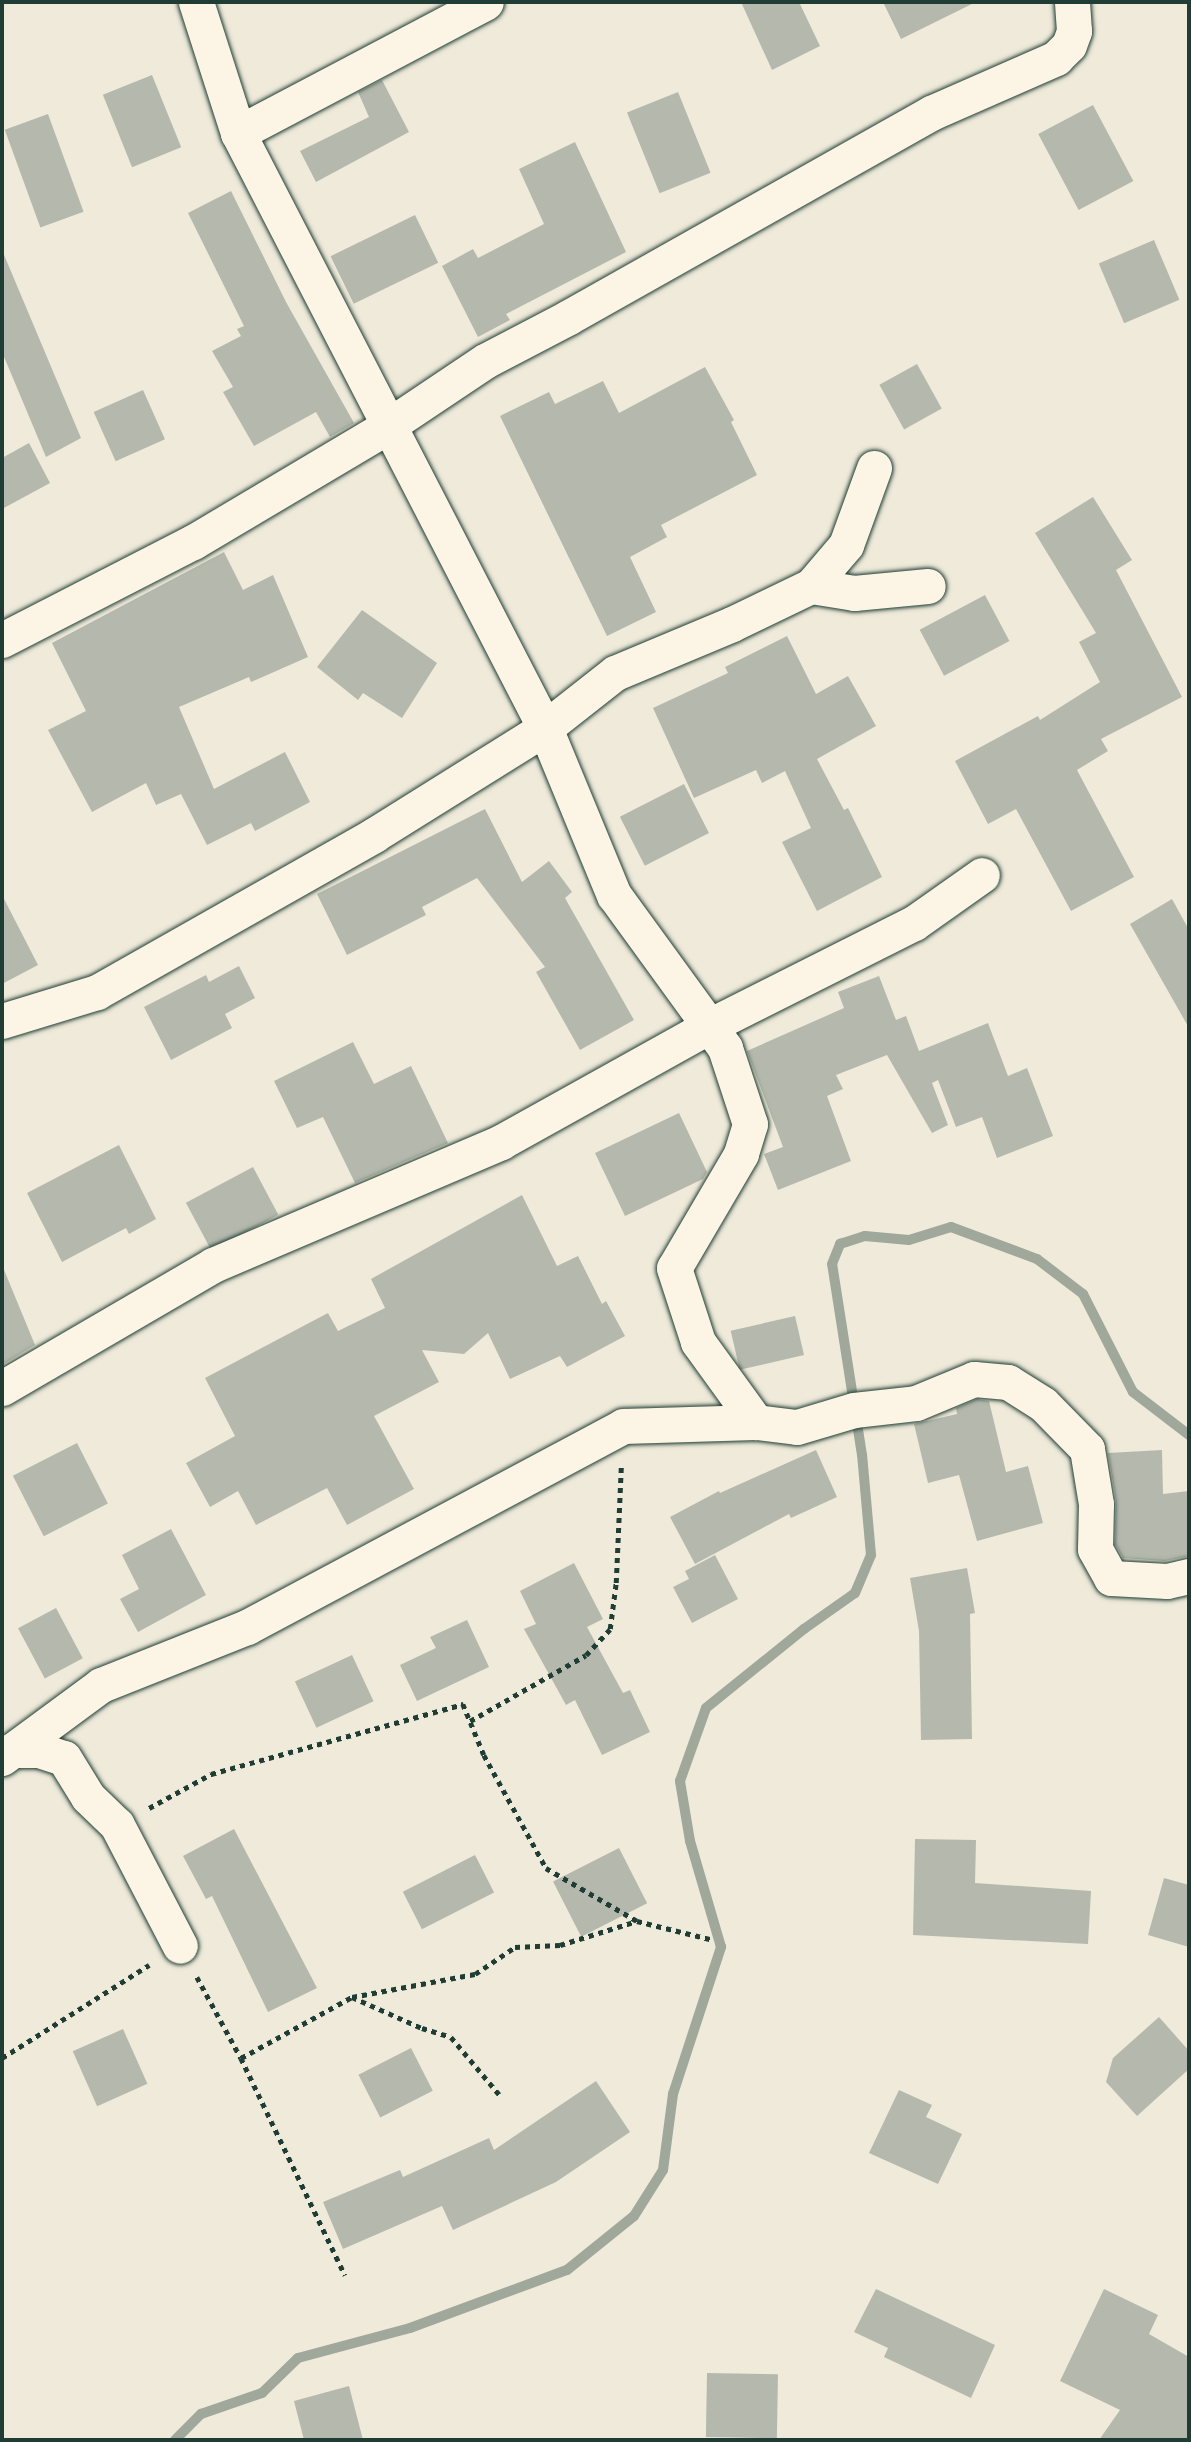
<!DOCTYPE html>
<html>
<head>
<meta charset="utf-8">
<style>
  body { margin:0 }
  #map { position:relative; width:1191px; height:2442px; overflow:hidden; background:#efeada; font-family:"Shantell Sans",sans-serif }
  div>[style] { position:absolute }
  [style*='--x'] { left:calc(var(--x)*1px); top:calc(var(--y)*1px); width:calc(var(--w)*1px); rotate:calc(var(--a)*1deg) }
  .stream>* { height:10px; margin:-5px; padding:0 5px; transform-origin:5px; border-radius:5px; background:#9fa89a }
  .building>* { inset:0; background:#b5b9ad; transform-origin:0 0 }
  .path>* { height:4.5px; margin-top:-2.25px; transform-origin:0; background:repeating-linear-gradient(90deg,#1f3d34 0 5px,transparent 0 10px) }
  .roads { filter:drop-shadow(0 0 2px #1f3d34) drop-shadow(0 0 2px #1f3d34) }
  .street>* { height:35px; margin:-17.5px; padding:0 17.5px; transform-origin:17.5px; border-radius:17.5px; background:#fcf5e5 }
  span { translate:-50% -50%; white-space:nowrap; text-align:center; line-height:1.15; -webkit-text-stroke:5px #fcf5e5; paint-order:stroke }
  .frame { position:absolute; inset:0; border:4px solid #1f3d34; pointer-events:none }
</style>
</head>
<body>
<div id="map">
  <div class="stream">
    <div style="--x:175;--y:2440;--w:37;--a:-45"></div>
    <div style="--x:201;--y:2414;--w:65;--a:-19"></div>
    <div style="--x:262;--y:2393;--w:50;--a:-44.2"></div>
    <div style="--x:298;--y:2358;--w:116;--a:-15"></div>
    <div style="--x:410;--y:2328;--w:167;--a:-20.3"></div>
    <div style="--x:567;--y:2270;--w:86;--a:-38.9"></div>
    <div style="--x:634;--y:2216;--w:54;--a:-57.8"></div>
    <div style="--x:663;--y:2170;--w:77;--a:-82.5"></div>
    <div style="--x:673;--y:2094;--w:155;--a:-71.9"></div>
    <div style="--x:721;--y:1947;--w:110;--a:-106.3"></div>
    <div style="--x:690;--y:1841;--w:61;--a:-99.5"></div>
    <div style="--x:680;--y:1781;--w:77;--a:-70.4"></div>
    <div style="--x:706;--y:1708;--w:126;--a:-38.9"></div>
    <div style="--x:804;--y:1629;--w:62;--a:-35.2"></div>
    <div style="--x:855;--y:1593;--w:41;--a:-67.2"></div>
    <div style="--x:871;--y:1555;--w:100;--a:-95.1"></div>
    <div style="--x:862;--y:1455;--w:193;--a:-98.9"></div>
    <div style="--x:832;--y:1264;--w:22;--a:-68"></div>
    <div style="--x:840;--y:1244;--w:26;--a:-18"></div>
    <div style="--x:865;--y:1236;--w:44;--a:5.2"></div>
    <div style="--x:909;--y:1240;--w:44;--a:-17.2"></div>
    <div style="--x:951;--y:1227;--w:92;--a:20.4"></div>
    <div style="--x:1037;--y:1259;--w:58;--a:37.3"></div>
    <div style="--x:1083;--y:1294;--w:110;--a:63"></div>
    <div style="--x:1133;--y:1392;--w:71;--a:37.5"></div>
  </div>
  <div class="building">
    <div style="clip-path:polygon(741px 2px,799px 2px,820px 46px,772px 70px)"></div>
    <div style="clip-path:polygon(883px 2px,976px 2px,901px 39px)"></div>
    <div style="left:152px;top:75px;width:78px;height:53px;rotate:68deg"></div>
    <div style="clip-path:polygon(382px 80px,409px 132px,316px 182px,300px 151px,369px 117px,358px 92px)"></div>
    <div style="left:678px;top:92px;width:87px;height:55px;rotate:68deg"></div>
    <div style="left:1093px;top:105px;width:86px;height:62px;rotate:62deg"></div>
    <div style="left:48px;top:114px;width:104px;height:46px;rotate:70deg"></div>
    <div style="clip-path:polygon(575px 142px,626px 252px,506px 314px,510px 320px,478px 337px,442px 266px,473px 249px,478px 258px,544px 224px,519px 169px)"></div>
    <div style="clip-path:polygon(231px 191px,286px 302px,354px 423px,330px 437px,316px 412px,254px 446px,223px 392px,233px 387px,212px 351px,241px 336px,237px 329px,244px 326px,188px 213px)"></div>
    <div style="left:415px;top:215px;width:53px;height:94px;rotate:64deg"></div>
    <div style="left:1154px;top:240px;width:65px;height:60px;rotate:67deg"></div>
    <div style="clip-path:polygon(2px 250px,81px 438px,46px 457px,2px 352px)"></div>
    <div style="left:917px;top:364px;width:51px;height:43px;rotate:61deg"></div>
    <div style="clip-path:polygon(705px 367px,734px 420px,731px 422px,757px 475px,661px 525px,667px 537px,630px 557px,656px 612px,607px 636px,500px 416px,549px 392px,555px 404px,603px 381px,619px 413px)"></div>
    <div style="left:143px;top:390px;width:54px;height:54px;rotate:66deg"></div>
    <div style="clip-path:polygon(29px 443px,50px 483px,2px 509px,2px 458px)"></div>
    <div style="clip-path:polygon(1093px 497px,1132px 560px,1116px 570px,1182px 697px,1101px 739px,1108px 751px,1077px 770px,1134px 877px,1071px 911px,1016px 809px,988px 824px,955px 761px,1038px 716px,1040px 720px,1100px 682px,1079px 642px,1096px 633px,1035px 533px)"></div>
    <div style="clip-path:polygon(224px 552px,243px 590px,273px 575px,308px 657px,251px 682px,249px 677px,179px 707px,214px 789px,285px 752px,310px 802px,255px 831px,251px 823px,207px 845px,181px 794px,156px 805px,146px 783px,92px 812px,48px 730px,86px 711px,52px 643px)"></div>
    <div style="left:985px;top:595px;width:52px;height:74px;rotate:62deg"></div>
    <div style="clip-path:polygon(362px 610px,437px 663px,402px 718px,363px 693px,358px 700px,317px 667px)"></div>
    <div style="clip-path:polygon(787px 636px,816px 694px,848px 676px,876px 726px,817px 759px,844px 810px,848px 808px,882px 877px,817px 911px,782px 842px,811px 828px,785px 771px,762px 783px,756px 770px,694px 798px,653px 708px,728px 673px,725px 667px)"></div>
    <div style="left:684px;top:784px;width:55px;height:72px;rotate:63deg"></div>
    <div style="clip-path:polygon(485px 809px,522px 882px,549px 861px,572px 892px,565px 898px,634px 1020px,580px 1050px,536px 972px,545px 967px,477px 878px,422px 907px,426px 915px,347px 955px,317px 894px)"></div>
    <div style="clip-path:polygon(2px 895px,38px 965px,2px 984px)"></div>
    <div style="clip-path:polygon(1172px 899px,1189px 930px,1189px 1028px,1130px 924px)"></div>
    <div style="clip-path:polygon(239px 966px,255px 998px,225px 1014px,232px 1028px,171px 1060px,144px 1007px,206px 975px,209px 982px)"></div>
    <div style="clip-path:polygon(879px 976px,896px 1020px,906px 1016px,919px 1051px,988px 1023px,1008px 1076px,1027px 1068px,1053px 1136px,997px 1158px,982px 1117px,956px 1127px,938px 1080px,932px 1083px,948px 1125px,932px 1133px,887px 1055px,836px 1075px,843px 1089px,827px 1096px,851px 1161px,778px 1190px,764px 1154px,783px 1147px,747px 1051px,844px 1008px,838px 992px)"></div>
    <div style="clip-path:polygon(353px 1042px,374px 1084px,411px 1066px,448px 1143px,355px 1183px,323px 1117px,297px 1128px,274px 1081px)"></div>
    <div style="clip-path:polygon(679px 1113px,707px 1172px,703px 1179px,625px 1216px,595px 1153px)"></div>
    <div style="clip-path:polygon(119px 1145px,156px 1219px,129px 1234px,126px 1228px,62px 1262px,27px 1193px)"></div>
    <div style="left:253px;top:1167px;width:54px;height:76px;rotate:62deg"></div>
    <div style="clip-path:polygon(522px 1195px,557px 1266px,578px 1256px,602px 1304px,606px 1301px,625px 1336px,567px 1367px,560px 1356px,510px 1379px,488px 1333px,464px 1354px,422px 1350px,439px 1382px,374px 1416px,414px 1489px,347px 1525px,327px 1488px,256px 1525px,238px 1491px,210px 1507px,186px 1463px,235px 1436px,205px 1378px,328px 1313px,338px 1331px,385px 1308px,371px 1279px)"></div>
    <div style="clip-path:polygon(2px 1265px,35px 1345px,2px 1365px)"></div>
    <div style="left:795px;top:1316px;width:40px;height:66px;rotate:77deg"></div>
    <div style="clip-path:polygon(977px 1399px,989px 1401px,1006px 1472px,1028px 1466px,1043px 1523px,977px 1541px,959px 1475px,928px 1483px,914px 1424px,957px 1414px,956px 1408px)"></div>
    <div style="left:77px;top:1443px;width:68px;height:72px;rotate:63deg"></div>
    <div style="clip-path:polygon(816px 1450px,837px 1497px,791px 1518px,789px 1514px,695px 1564px,670px 1517px,719px 1491px,720px 1493px)"></div>
    <div style="clip-path:polygon(1162px 1450px,1163px 1494px,1189px 1491px,1189px 1556px,1165px 1561px,1123px 1558px,1115px 1544px,1116px 1501px,1108px 1453px)"></div>
    <div style="clip-path:polygon(171px 1529px,206px 1595px,138px 1632px,120px 1599px,139px 1589px,122px 1555px)"></div>
    <div style="clip-path:polygon(715px 1555px,738px 1599px,692px 1623px,673px 1587px,689px 1579px,685px 1571px)"></div>
    <div style="clip-path:polygon(574px 1563px,603px 1619px,587px 1627px,623px 1693px,630px 1690px,650px 1732px,602px 1755px,575px 1700px,566px 1705px,524px 1629px,536px 1624px,520px 1591px)"></div>
    <div style="clip-path:polygon(967px 1568px,975px 1613px,970px 1614px,972px 1739px,921px 1740px,919px 1631px,910px 1578px)"></div>
    <div style="left:56px;top:1608px;width:57px;height:43px;rotate:62deg"></div>
    <div style="clip-path:polygon(467px 1620px,489px 1667px,417px 1701px,400px 1665px,436px 1648px,430px 1637px)"></div>
    <div style="left:352px;top:1655px;width:51px;height:63px;rotate:65deg"></div>
    <div style="clip-path:polygon(234px 1829px,317px 1988px,268px 2012px,212px 1896px,206px 1899px,183px 1856px)"></div>
    <div style="clip-path:polygon(915px 1839px,976px 1840px,975px 1883px,1091px 1891px,1088px 1944px,913px 1935px)"></div>
    <div style="left:619px;top:1848px;width:62px;height:74px;rotate:63deg"></div>
    <div style="left:475px;top:1855px;width:42px;height:81px;rotate:63deg"></div>
    <div style="clip-path:polygon(1164px 1878px,1189px 1885px,1189px 1947px,1148px 1935px)"></div>
    <div style="clip-path:polygon(1159px 2017px,1189px 2051px,1189px 2069px,1137px 2116px,1106px 2082px,1113px 2058px)"></div>
    <div style="left:123px;top:2029px;width:60px;height:55px;rotate:66deg"></div>
    <div style="left:411px;top:2048px;width:48px;height:59px;rotate:63deg"></div>
    <div style="clip-path:polygon(596px 2081px,630px 2132px,556px 2182px,453px 2230px,442px 2206px,343px 2249px,323px 2202px,400px 2170px,403px 2177px,489px 2138px,494px 2150px)"></div>
    <div style="clip-path:polygon(899px 2090px,932px 2105px,926px 2117px,962px 2134px,938px 2184px,869px 2153px)"></div>
    <div style="clip-path:polygon(876px 2289px,995px 2345px,971px 2398px,884px 2357px,888px 2348px,854px 2332px)"></div>
    <div style="clip-path:polygon(1104px 2289px,1158px 2315px,1149px 2334px,1189px 2357px,1189px 2440px,1099px 2440px,1120px 2410px,1060px 2381px)"></div>
    <div style="left:707px;top:2373px;width:71px;height:64px;rotate:1deg"></div>
    <div style="clip-path:polygon(349px 2386px,363px 2440px,304px 2440px,294px 2401px)"></div>
  </div>
  <div class="path">
    <div style="--x:470;--y:1721;--w:133;--a:-29.6"></div>
    <div style="--x:586;--y:1655;--w:35;--a:-47"></div>
    <div style="--x:610;--y:1629;--w:46;--a:-82.6"></div>
    <div style="--x:616;--y:1583;--w:116;--a:-87.5"></div>
    <div style="--x:149;--y:1808;--w:71;--a:-28.7"></div>
    <div style="--x:211;--y:1774;--w:262;--a:-15.5"></div>
    <div style="--x:463;--y:1704;--w:55;--a:67.6"></div>
    <div style="--x:484;--y:1755;--w:129;--a:61.2"></div>
    <div style="--x:546;--y:1868;--w:105;--a:30.2"></div>
    <div style="--x:197;--y:1977;--w:92;--a:61.5"></div>
    <div style="--x:241;--y:2058;--w:241;--a:64.4"></div>
    <div style="--x:352;--y:1997;--w:125;--a:-10.6"></div>
    <div style="--x:475;--y:1974;--w:48;--a:-34"></div>
    <div style="--x:515;--y:1947;--w:45;--a:-2.5"></div>
    <div style="--x:560;--y:1945;--w:81;--a:-17.3"></div>
    <div style="--x:637;--y:1921;--w:79;--a:13.9"></div>
    <div style="--x:2;--y:2058;--w:174;--a:-32.3"></div>
    <div style="--x:241;--y:2058;--w:127;--a:-28.8"></div>
    <div style="--x:352;--y:1997;--w:77;--a:23.9"></div>
    <div style="--x:422;--y:2028;--w:30;--a:17"></div>
    <div style="--x:451;--y:2037;--w:75;--a:49.9"></div>
  </div>
  <div class="roads">
    <div class="street">
      <div style="--x:196;--y:2;--w:138;--a:72.2"></div>
      <div style="--x:238;--y:133;--w:670;--a:62.71"></div>
      <div style="--x:545;--y:728;--w:181;--a:67.6"></div>
      <div style="--x:614;--y:895;--w:189;--a:54"></div>
      <div style="--x:725;--y:1048;--w:80;--a:71.8"></div>
      <div style="--x:750;--y:1124;--w:31;--a:107"></div>
      <div style="--x:741;--y:1154;--w:132;--a:120.4"></div>
      <div style="--x:674;--y:1268;--w:78;--a:72"></div>
      <div style="--x:698;--y:1342;--w:99;--a:54.1"></div>
      <div style="--x:238;--y:133;--w:280;--a:-27.8"></div>
      <div style="--x:811;--y:586;--w:44;--a:9.2"></div>
      <div style="--x:854;--y:593;--w:74;--a:-5.4"></div>
      <div style="--x:2;--y:640;--w:215;--a:-27.2"></div>
      <div style="--x:193;--y:542;--w:227;--a:-30.7"></div>
      <div style="--x:388;--y:426;--w:117;--a:-33.8"></div>
      <div style="--x:485;--y:361;--w:95;--a:-27.6"></div>
      <div style="--x:569;--y:317;--w:416;--a:-29.4"></div>
      <div style="--x:931;--y:113;--w:137;--a:-23.7"></div>
      <div style="--x:1056;--y:58;--w:18;--a:-45"></div>
      <div style="--x:1069;--y:45;--w:15;--a:-70"></div>
      <div style="--x:1074;--y:31;--w:29;--a:-94"></div>
      <div style="--x:2;--y:1021;--w:99;--a:-17"></div>
      <div style="--x:97;--y:992;--w:318;--a:-29.5"></div>
      <div style="--x:374;--y:835;--w:202;--a:-32"></div>
      <div style="--x:545;--y:728;--w:89;--a:-38.2"></div>
      <div style="--x:615;--y:673;--w:127;--a:-22.7"></div>
      <div style="--x:732;--y:624;--w:88;--a:-25.7"></div>
      <div style="--x:811;--y:586;--w:54;--a:-49.5"></div>
      <div style="--x:846;--y:545;--w:82;--a:-70"></div>
      <div style="--x:2;--y:1388;--w:244;--a:-30.2"></div>
      <div style="--x:213;--y:1265;--w:313;--a:-23.1"></div>
      <div style="--x:501;--y:1142;--w:238;--a:-29.1"></div>
      <div style="--x:709;--y:1026;--w:229;--a:-26.7"></div>
      <div style="--x:914;--y:923;--w:83;--a:-35.2"></div>
      <div style="--x:13;--y:1750;--w:26;--a:0"></div>
      <div style="--x:39;--y:1750;--w:26;--a:18"></div>
      <div style="--x:64;--y:1758;--w:46;--a:58.4"></div>
      <div style="--x:88;--y:1797;--w:40;--a:44"></div>
      <div style="--x:117;--y:1825;--w:136;--a:62.5"></div>
      <div style="--x:2;--y:1758;--w:123;--a:-36.4"></div>
      <div style="--x:101;--y:1685;--w:157;--a:-21.7"></div>
      <div style="--x:247;--y:1627;--w:426;--a:-28.1"></div>
      <div style="--x:623;--y:1426;--w:133;--a:-1.7"></div>
      <div style="--x:756;--y:1422;--w:41;--a:7"></div>
      <div style="--x:797;--y:1427;--w:59;--a:-16.6"></div>
      <div style="--x:854;--y:1410;--w:62;--a:-6.4"></div>
      <div style="--x:916;--y:1403;--w:63;--a:-22.5"></div>
      <div style="--x:974;--y:1379;--w:34;--a:5"></div>
      <div style="--x:1008;--y:1382;--w:41;--a:32.2"></div>
      <div style="--x:1043;--y:1404;--w:63;--a:45.6"></div>
      <div style="--x:1087;--y:1449;--w:56;--a:80.7"></div>
      <div style="--x:1096;--y:1504;--w:45;--a:91.3"></div>
      <div style="--x:1095;--y:1549;--w:33;--a:61"></div>
      <div style="--x:1111;--y:1578;--w:56;--a:3.1"></div>
      <div style="--x:1167;--y:1581;--w:23;--a:-13"></div>
    </div>
  </div>
  <div class="frame"></div>
</div>
</body>
</html>
